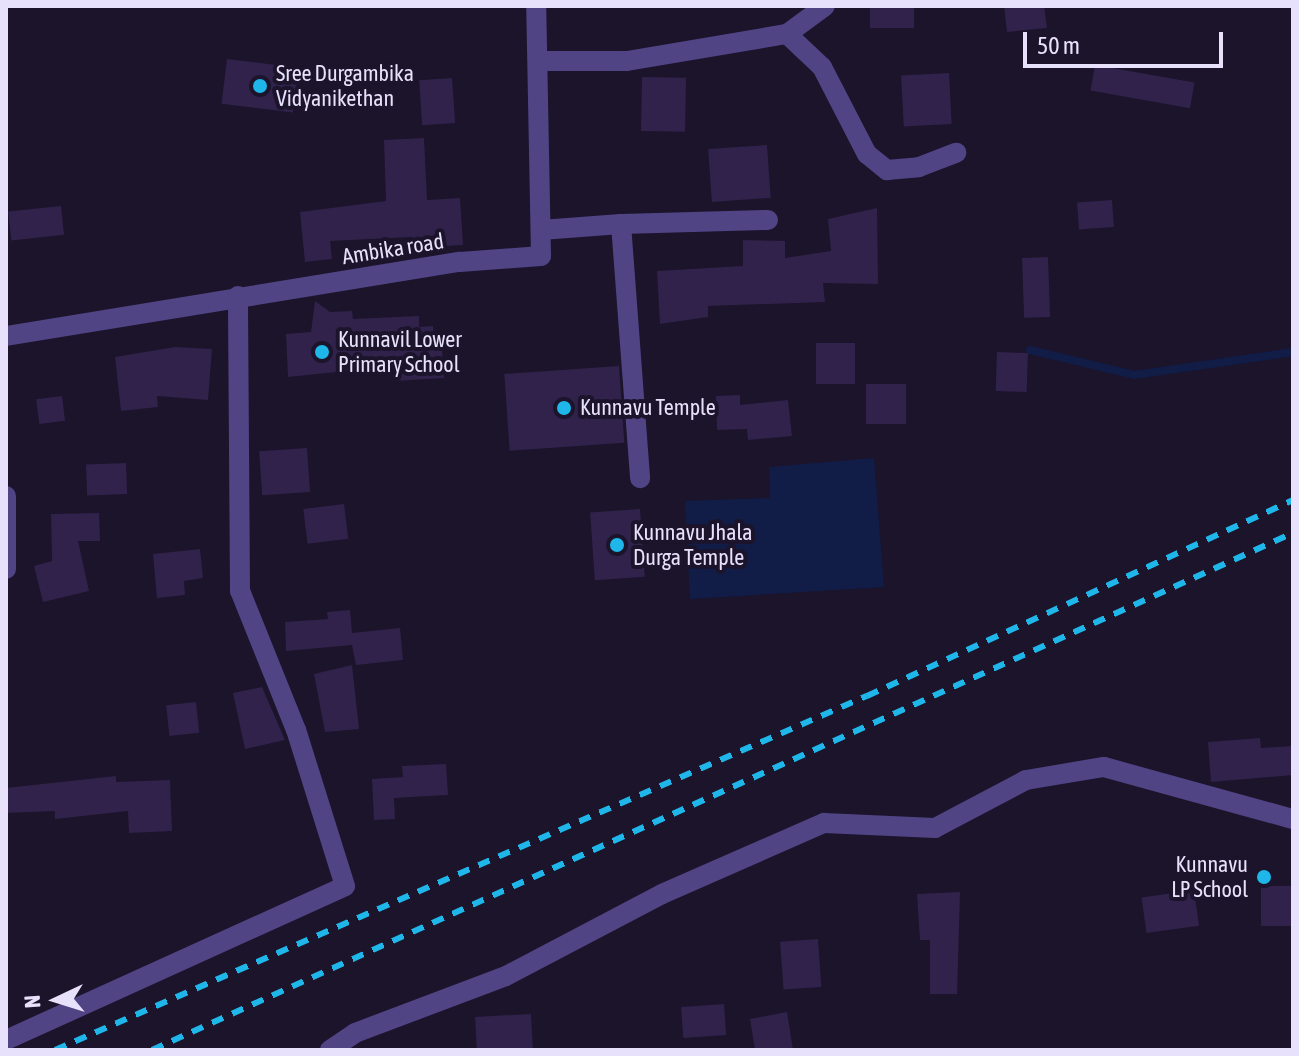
<!DOCTYPE html>
<html>
<head>
<meta charset="utf-8">
<style>
  body { margin:0 }
  #map { position:relative; width:1299px; height:1056px; overflow:hidden; background:#1b142b; font-family:"Asap Condensed",sans-serif }
  div>[style] { position:absolute }
  [style*='--x'] { left:calc(var(--x)*1px); top:calc(var(--y)*1px); width:calc(var(--w)*1px); rotate:calc(var(--a)*1deg) }
  .water>* { inset:0; background:#111c47 }
  .stream>* { height:8px; margin:-4px; padding:0 4px; transform-origin:4px; border-radius:4px; background:#111c47 }
  .building>* { inset:0; background:#30224a; transform-origin:0 0 }
  .minor>* { height:20px; margin:-10px; padding:0 10px; transform-origin:10px; border-radius:10px; background:#504485 }
  .rail>* { height:6px; margin-top:-3px; transform-origin:0; background:repeating-linear-gradient(90deg,#1fb6e9 0 12px,transparent 0 22px) }
  .dots>* { width:22px; height:22px; translate:-50% -50%; box-sizing:border-box; border:4px solid #1b142b; border-radius:50% }
  span { translate:-50% -50%; white-space:nowrap; text-align:center; line-height:1.15; -webkit-text-stroke:8px #1b142b; paint-order:stroke }
  .poi-label { font-size:22px; color:#e8e1fc }
  .left { translate:0 -50%; text-align:left }
  .right { translate:-100% -50%; text-align:right }
  .street-label { font-size:22px; color:#e8e1fc }
  .frame { position:absolute; inset:0; border:8px solid #e8e1fc; pointer-events:none }
  .north { position:absolute; left:16px; top:960px; width:80px; height:80px; -webkit-text-stroke:6px #1b142b; paint-order:stroke; rotate:266deg; font-size:22px; font-weight:700; line-height:32px; text-align:center; color:#e8e1fc }
  .north::after { content:''; display:block; margin:auto; width:28px; height:36px; background:#e8e1fc; clip-path:polygon(50% 0,100% 100%,50% 72%,0 100%) }
  .scale { position:absolute; left:1023px; top:32px; width:200px; height:36px; box-sizing:border-box; border:4px solid #e8e1fc; border-top:0; padding-left:10px; font-size:24px; line-height:28px; white-space:nowrap; color:#e8e1fc; -webkit-text-stroke:6px #1b142b; paint-order:stroke }
</style>
</head>
<body>
<div id="map">
  <div class="water">
    <div style="clip-path:polygon(874px 458px,884px 587px,690px 599px,685px 501px,770px 498px,769px 467px)"></div>
  </div>
  <div class="stream">
    <div style="--x:1030;--y:350;--w:107;--a:13.5"></div>
    <div style="--x:1134;--y:375;--w:161;--a:-8.2"></div>
  </div>
  <div class="building">
    <div style="left:870px;top:6px;width:44px;height:22px"></div>
    <div style="clip-path:polygon(1004px 6px,1044px 6px,1047px 28px,1007px 32px)"></div>
    <div style="left:227px;top:59px;width:72px;height:45px;rotate:7deg"></div>
    <div style="left:1095px;top:65px;width:101px;height:26px;rotate:10deg"></div>
    <div style="left:949px;top:73px;width:51px;height:48px;rotate:87deg"></div>
    <div style="left:642px;top:77px;width:44px;height:54px;rotate:1deg"></div>
    <div style="left:452px;top:78px;width:45px;height:33px;rotate:86deg"></div>
    <div style="clip-path:polygon(424px 138px,427px 200px,460px 198px,463px 245px,413px 248px,412px 237px,330px 241px,332px 259px,305px 262px,300px 212px,386px 201px,384px 140px)"></div>
    <div style="left:767px;top:145px;width:53px;height:59px;rotate:86deg"></div>
    <div style="left:1112px;top:200px;width:27px;height:35px;rotate:86deg"></div>
    <div style="left:61px;top:206px;width:29px;height:53px;rotate:84deg"></div>
    <div style="clip-path:polygon(877px 208px,878px 284px,823px 283px,825px 302px,708px 306px,708px 317px,660px 324px,657px 271px,743px 266px,743px 240px,785px 241px,785px 258px,831px 251px,828px 219px)"></div>
    <div style="left:1048px;top:257px;width:60px;height:26px;rotate:88deg"></div>
    <div style="clip-path:polygon(315px 301px,330px 312px,352px 311px,353px 319px,419px 316px,419px 327px,433px 326px,434px 336px,441px 335px,444px 378px,395px 381px,394px 366px,288px 377px,286px 334px,311px 332px)"></div>
    <div style="left:855px;top:343px;width:41px;height:39px;rotate:90deg"></div>
    <div style="clip-path:polygon(175px 347px,212px 349px,208px 400px,157px 396px,158px 407px,121px 411px,115px 357px)"></div>
    <div style="left:997px;top:352px;width:31px;height:39px;rotate:2deg"></div>
    <div style="left:619px;top:366px;width:77px;height:115px;rotate:86deg"></div>
    <div style="left:866px;top:384px;width:40px;height:40px"></div>
    <div style="clip-path:polygon(740px 395px,740px 405px,788px 400px,792px 436px,748px 440px,747px 429px,717px 430px,716px 396px)"></div>
    <div style="left:62px;top:396px;width:25px;height:26px;rotate:83deg"></div>
    <div style="left:307px;top:448px;width:44px;height:48px;rotate:86deg"></div>
    <div style="left:126px;top:463px;width:31px;height:40px;rotate:88deg"></div>
    <div style="left:344px;top:504px;width:35px;height:41px;rotate:83deg"></div>
    <div style="left:640px;top:509px;width:68px;height:50px;rotate:86deg"></div>
    <div style="clip-path:polygon(99px 513px,100px 541px,78px 541px,89px 591px,43px 602px,34px 566px,52px 561px,51px 514px)"></div>
    <div style="clip-path:polygon(200px 549px,203px 578px,184px 581px,185px 595px,157px 598px,153px 554px)"></div>
    <div style="clip-path:polygon(350px 610px,352px 633px,400px 628px,403px 660px,356px 665px,352px 645px,286px 651px,285px 622px,328px 619px,327px 612px)"></div>
    <div style="clip-path:polygon(352px 665px,359px 729px,325px 732px,314px 674px)"></div>
    <div style="clip-path:polygon(262px 687px,285px 740px,245px 749px,233px 693px)"></div>
    <div style="left:196px;top:702px;width:31px;height:30px;rotate:84deg"></div>
    <div style="clip-path:polygon(1260px 738px,1261px 748px,1293px 746px,1293px 775px,1211px 782px,1208px 742px)"></div>
    <div style="clip-path:polygon(446px 764px,448px 795px,394px 798px,395px 819px,374px 820px,372px 779px,403px 777px,402px 766px)"></div>
    <div style="clip-path:polygon(116px 776px,116px 782px,170px 780px,172px 831px,129px 833px,128px 811px,55px 819px,55px 811px,6px 813px,6px 788px)"></div>
    <div style="left:1293px;top:886px;width:40px;height:32px;rotate:90deg"></div>
    <div style="left:1194px;top:890px;width:36px;height:53px;rotate:82deg"></div>
    <div style="clip-path:polygon(960px 892px,957px 994px,930px 994px,930px 940px,920px 940px,917px 894px)"></div>
    <div style="left:818px;top:939px;width:48px;height:38px;rotate:86deg"></div>
    <div style="left:724px;top:1004px;width:31px;height:43px;rotate:86deg"></div>
    <div style="clip-path:polygon(787px 1012px,793px 1050px,755px 1050px,750px 1019px)"></div>
    <div style="left:531px;top:1014px;width:36px;height:56px;rotate:87deg"></div>
  </div>
  <div class="minor">
    <div style="--x:787;--y:34;--w:48;--a:43.3"></div>
    <div style="--x:822;--y:67;--w:98;--a:62.7"></div>
    <div style="--x:867;--y:154;--w:26;--a:39"></div>
    <div style="--x:887;--y:170;--w:32;--a:-5"></div>
    <div style="--x:919;--y:167;--w:40;--a:-21"></div>
    <div style="--x:540;--y:61;--w:87;--a:0"></div>
    <div style="--x:627;--y:61;--w:162;--a:-9.6"></div>
    <div style="--x:787;--y:34;--w:47;--a:-36.4"></div>
    <div style="--x:621;--y:224;--w:147;--a:-1.6"></div>
    <div style="--x:541;--y:230;--w:80;--a:-4.3"></div>
    <div style="--x:621;--y:224;--w:255;--a:85.7"></div>
    <div style="--x:6;--y:336;--w:460;--a:-9.3"></div>
    <div style="--x:460;--y:262;--w:81;--a:-4.2"></div>
    <div style="--x:541;--y:256;--w:250;--a:-91.1"></div>
    <div style="--x:6;--y:496;--w:73;--a:90"></div>
    <div style="--x:6;--y:1040;--w:372;--a:-24.4"></div>
    <div style="--x:345;--y:886;--w:164;--a:-107.4"></div>
    <div style="--x:296;--y:730;--w:150;--a:-111.9"></div>
    <div style="--x:240;--y:591;--w:295;--a:-90.4"></div>
    <div style="--x:330;--y:1050;--w:30;--a:-34"></div>
    <div style="--x:355;--y:1033;--w:161;--a:-20.7"></div>
    <div style="--x:506;--y:976;--w:176;--a:-27.7"></div>
    <div style="--x:662;--y:894;--w:177;--a:-23.7"></div>
    <div style="--x:824;--y:823;--w:111;--a:2.6"></div>
    <div style="--x:935;--y:828;--w:103;--a:-27.8"></div>
    <div style="--x:1026;--y:780;--w:79;--a:-9.5"></div>
    <div style="--x:1104;--y:767;--w:196;--a:15.4"></div>
  </div>
  <div class="rail">
    <div style="--x:55;--y:1050;--w:886;--a:-23.56"></div>
    <div style="--x:867;--y:696;--w:469;--a:-24.7"></div>
    <div style="--x:152;--y:1050;--w:1253;--a:-24.38"></div>
  </div>
  <div class="dots">
    <div style="left:260px;top:86px;background:#1fb6e9"></div>
    <div style="left:322px;top:352px;background:#1fb6e9"></div>
    <div style="left:564px;top:408px;background:#1fb6e9"></div>
    <div style="left:617px;top:545px;background:#1fb6e9"></div>
    <div style="left:1264px;top:877px;background:#1fb6e9"></div>
  </div>
  <div class="poi-label">
    <span class="left" style="left:276px;top:86px">Sree Durgambika<br>Vidyanikethan</span>
    <span class="left" style="left:338px;top:352px">Kunnavil Lower<br>Primary School</span>
    <span class="left" style="left:580px;top:408px">Kunnavu Temple</span>
    <span class="left" style="left:633px;top:545px">Kunnavu Jhala<br>Durga Temple</span>
    <span class="right" style="left:1248px;top:877px">Kunnavu<br>LP School</span>
  </div>
  <div class="street-label">
    <span style="left:393px;top:249px;rotate:-9deg">Ambika road</span>
  </div>
  <div class="frame"></div>
  <div class="north">N</div>
  <div class="scale">50 m</div>
</div>
</body>
</html>
